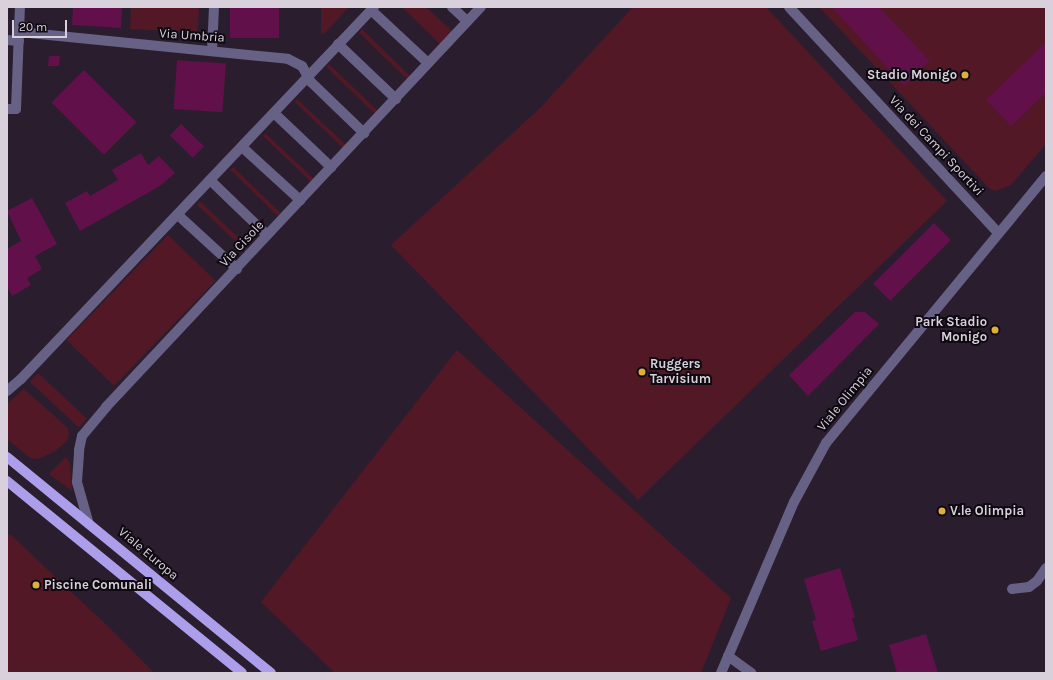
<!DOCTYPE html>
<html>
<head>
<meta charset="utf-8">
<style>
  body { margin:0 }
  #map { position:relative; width:1053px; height:680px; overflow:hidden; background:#2a1e2e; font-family:Karla,sans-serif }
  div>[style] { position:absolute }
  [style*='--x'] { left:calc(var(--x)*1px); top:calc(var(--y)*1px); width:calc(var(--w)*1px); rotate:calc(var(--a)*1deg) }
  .green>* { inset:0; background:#521826; transform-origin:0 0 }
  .building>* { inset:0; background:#62104a; transform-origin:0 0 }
  .minor>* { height:10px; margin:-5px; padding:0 5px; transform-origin:5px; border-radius:5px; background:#676186 }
  .major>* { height:10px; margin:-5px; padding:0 5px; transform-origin:5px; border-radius:5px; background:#ac9eeb }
  .dots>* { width:11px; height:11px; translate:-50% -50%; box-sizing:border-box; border:2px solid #0f0a11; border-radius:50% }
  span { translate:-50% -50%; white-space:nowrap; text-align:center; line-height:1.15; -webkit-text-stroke:4px #0f0a11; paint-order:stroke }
  .street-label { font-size:13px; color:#d8d0db }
  .poi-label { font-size:13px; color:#d8d0db; font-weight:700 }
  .right { translate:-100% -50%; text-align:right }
  .left { translate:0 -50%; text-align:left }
  .frame { position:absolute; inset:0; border:8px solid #d8d0db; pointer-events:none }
  .scale { position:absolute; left:12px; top:20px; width:55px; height:18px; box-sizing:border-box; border:2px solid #d8d0db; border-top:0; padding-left:5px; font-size:12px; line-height:14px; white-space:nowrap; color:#d8d0db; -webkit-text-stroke:3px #0f0a11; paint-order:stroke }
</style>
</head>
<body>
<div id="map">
  <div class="green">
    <div style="clip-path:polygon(131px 7px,199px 7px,198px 29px,195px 32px,130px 29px)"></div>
    <div style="clip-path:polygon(321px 7px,349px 7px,324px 34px,321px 33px)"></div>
    <div style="clip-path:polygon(402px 7px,426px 7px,452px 31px,440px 44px)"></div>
    <div style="clip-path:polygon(633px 7px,766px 7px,947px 201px,638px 500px,391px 245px,540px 108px)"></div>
    <div style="clip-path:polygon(819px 7px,1046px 7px,1046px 144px,1011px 185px,995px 191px,989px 188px)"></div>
    <div style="clip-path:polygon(362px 29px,410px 76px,407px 79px,359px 33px)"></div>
    <div style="left:329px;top:64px;width:68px;height:4px;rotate:44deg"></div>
    <div style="clip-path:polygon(297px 99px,346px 145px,343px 148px,295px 102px)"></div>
    <div style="clip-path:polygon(265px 133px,314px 179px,311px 182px,263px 136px)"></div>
    <div style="left:233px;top:167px;width:66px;height:4px;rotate:44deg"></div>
    <div style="clip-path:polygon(200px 201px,249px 248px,246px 251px,197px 205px)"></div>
    <div style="left:168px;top:235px;width:66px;height:146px;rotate:44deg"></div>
    <div style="clip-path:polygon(457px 350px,731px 598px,701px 673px,335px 673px,261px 602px)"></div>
    <div style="left:38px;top:373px;width:67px;height:12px;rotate:43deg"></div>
    <div style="clip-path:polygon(24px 389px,68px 428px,69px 434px,67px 441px,54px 452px,38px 459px,30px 458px,7px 439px,7px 404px)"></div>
    <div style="clip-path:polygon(66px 457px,70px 463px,72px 491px,49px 474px)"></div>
    <div style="clip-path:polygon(10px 534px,116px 634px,154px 673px,7px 673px,7px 536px)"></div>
  </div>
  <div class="building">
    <div style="clip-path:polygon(73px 7px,122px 7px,121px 28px,72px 25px)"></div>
    <div style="left:230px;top:7px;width:49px;height:31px"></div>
    <div style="clip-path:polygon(832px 7px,879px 7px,930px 61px,904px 86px)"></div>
    <div style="clip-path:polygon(1046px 42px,1046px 93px,1011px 126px,986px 100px)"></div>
    <div style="clip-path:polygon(49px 56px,60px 56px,59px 66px,48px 66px)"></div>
    <div style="left:177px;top:60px;width:49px;height:49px;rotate:4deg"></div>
    <div style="left:84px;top:70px;width:74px;height:46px;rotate:45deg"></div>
    <div style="left:181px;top:124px;width:32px;height:16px;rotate:44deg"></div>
    <div style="clip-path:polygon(141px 153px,148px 165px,159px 156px,175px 173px,160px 186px,80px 231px,65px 203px,87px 191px,90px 196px,118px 180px,112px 170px)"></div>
    <div style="clip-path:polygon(32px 198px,57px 244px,35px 256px,42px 269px,27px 278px,31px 285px,12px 296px,7px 286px,7px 249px,21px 241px,7px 211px)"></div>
    <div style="left:934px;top:223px;width:24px;height:86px;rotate:45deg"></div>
    <div style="clip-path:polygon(855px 312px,865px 312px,879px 324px,808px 396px,789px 375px)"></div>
    <div style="clip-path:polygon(840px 568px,855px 617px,852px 618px,858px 640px,821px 651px,812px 621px,816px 620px,804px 579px)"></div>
    <div style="clip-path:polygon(926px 634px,938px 673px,897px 673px,889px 645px)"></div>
  </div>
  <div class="minor">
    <div style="--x:452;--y:7;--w:21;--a:43"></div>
    <div style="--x:789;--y:7;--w:308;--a:47.2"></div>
    <div style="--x:371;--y:10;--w:78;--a:42.9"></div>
    <div style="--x:19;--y:32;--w:270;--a:5.7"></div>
    <div style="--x:288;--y:59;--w:16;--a:27"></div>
    <div style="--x:302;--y:66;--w:18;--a:61"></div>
    <div style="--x:311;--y:82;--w:74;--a:43.9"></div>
    <div style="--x:7;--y:40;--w:12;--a:5"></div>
    <div style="--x:338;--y:44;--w:80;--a:43.5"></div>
    <div style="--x:212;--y:51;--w:44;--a:-87.4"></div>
    <div style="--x:7;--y:109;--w:9;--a:0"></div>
    <div style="--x:16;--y:109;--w:102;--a:-87.8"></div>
    <div style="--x:274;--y:113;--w:79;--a:43.5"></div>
    <div style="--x:242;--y:147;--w:79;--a:42.4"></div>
    <div style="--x:210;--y:180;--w:79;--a:44"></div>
    <div style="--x:178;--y:215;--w:80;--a:42.5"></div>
    <div style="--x:7;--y:391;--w:18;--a:-41"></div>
    <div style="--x:21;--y:379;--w:513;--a:-46.5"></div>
    <div style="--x:88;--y:521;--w:41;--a:-105.8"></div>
    <div style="--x:77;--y:482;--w:32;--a:-86"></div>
    <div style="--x:79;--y:450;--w:14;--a:-78"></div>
    <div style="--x:82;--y:436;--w:38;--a:-50"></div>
    <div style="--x:106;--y:407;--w:548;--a:-46.85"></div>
    <div style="--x:1012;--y:589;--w:17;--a:-7"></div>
    <div style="--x:1029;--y:587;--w:10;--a:-37"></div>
    <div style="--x:1037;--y:581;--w:16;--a:-55"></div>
    <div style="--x:728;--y:656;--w:29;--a:36"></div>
    <div style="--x:721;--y:673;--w:186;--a:-66.9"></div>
    <div style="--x:794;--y:502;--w:67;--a:-61.5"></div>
    <div style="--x:826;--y:443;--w:346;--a:-50.5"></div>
  </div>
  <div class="major">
    <div style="--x:7;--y:457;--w:341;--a:39.3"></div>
    <div style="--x:7;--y:481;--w:303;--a:39.2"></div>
  </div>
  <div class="dots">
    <div style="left:965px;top:75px;background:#e0b034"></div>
    <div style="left:995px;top:330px;background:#e0b034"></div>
    <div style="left:642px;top:372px;background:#e0b034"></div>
    <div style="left:942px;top:511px;background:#e0b034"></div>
    <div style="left:36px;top:585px;background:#e0b034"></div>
  </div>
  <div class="street-label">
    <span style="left:192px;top:36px;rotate:4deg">Via Umbria</span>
    <span style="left:936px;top:146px;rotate:47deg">Via dei Campi Sportivi</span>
    <span style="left:242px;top:244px;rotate:-47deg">Via Cisole</span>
    <span style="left:845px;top:399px;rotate:-51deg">Viale Olimpia</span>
    <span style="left:148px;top:554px;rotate:40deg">Viale Europa</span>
  </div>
  <div class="poi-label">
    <span class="right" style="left:957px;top:75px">Stadio Monigo</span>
    <span class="right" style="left:987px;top:330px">Park Stadio<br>Monigo</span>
    <span class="left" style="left:650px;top:372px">Ruggers<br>Tarvisium</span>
    <span class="left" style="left:950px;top:511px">V.le Olimpia</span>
    <span class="left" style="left:44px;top:585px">Piscine Comunali</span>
  </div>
  <div class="frame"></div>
  <div class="scale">20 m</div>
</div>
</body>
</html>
